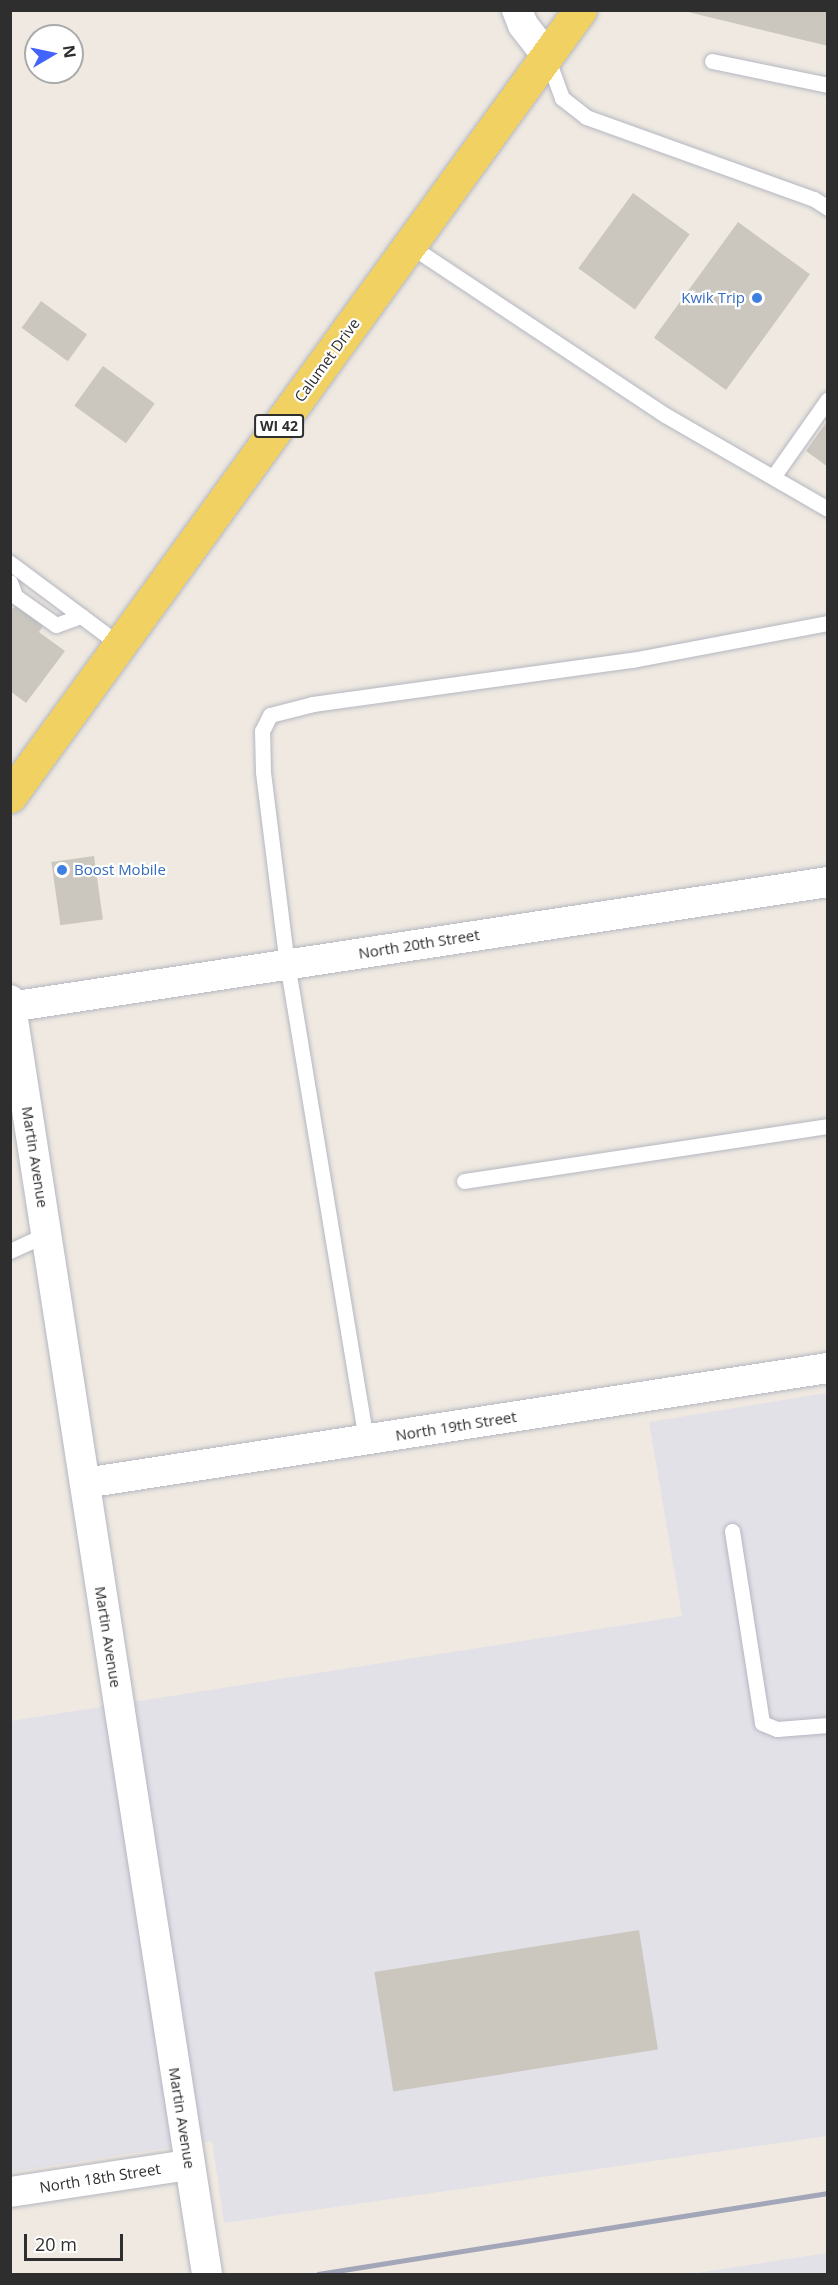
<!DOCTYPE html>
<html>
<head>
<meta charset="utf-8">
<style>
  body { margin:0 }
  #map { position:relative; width:838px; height:2285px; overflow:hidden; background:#efe9e1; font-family:"Open Sans",sans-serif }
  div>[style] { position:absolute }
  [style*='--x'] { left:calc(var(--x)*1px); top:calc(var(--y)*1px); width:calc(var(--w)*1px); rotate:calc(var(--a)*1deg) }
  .industrial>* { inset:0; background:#e3e1e8 }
  .building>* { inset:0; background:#cbc7bf; transform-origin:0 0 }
  .roads { filter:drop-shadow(0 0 2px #b4b7c1) drop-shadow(0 0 2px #b4b7c1) }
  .lane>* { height:15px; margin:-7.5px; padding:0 7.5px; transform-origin:7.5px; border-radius:7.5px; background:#fff }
  .street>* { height:30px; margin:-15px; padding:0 15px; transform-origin:15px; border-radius:15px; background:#fff }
  .primary>* { height:33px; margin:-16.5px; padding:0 16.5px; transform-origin:16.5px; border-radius:16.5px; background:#f2d163 }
  .rail>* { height:4.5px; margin:-2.25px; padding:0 2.25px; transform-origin:2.25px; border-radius:2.25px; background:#a3a6b8 }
  .dots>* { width:16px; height:16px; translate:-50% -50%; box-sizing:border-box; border:3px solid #fff; border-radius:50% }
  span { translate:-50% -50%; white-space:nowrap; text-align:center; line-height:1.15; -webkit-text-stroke:4.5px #fff; paint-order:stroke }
  .shield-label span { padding:2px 4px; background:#fff; border:2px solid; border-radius:4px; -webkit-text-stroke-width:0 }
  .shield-label { font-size:14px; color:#2e2e2e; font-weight:700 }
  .shop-label { font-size:15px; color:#366cbe }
  .right { translate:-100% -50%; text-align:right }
  .left { translate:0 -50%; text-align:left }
  .street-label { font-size:15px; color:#2e2e2e }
  .frame { position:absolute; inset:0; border:12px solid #2e2e2e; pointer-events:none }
  .north { position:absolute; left:24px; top:24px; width:60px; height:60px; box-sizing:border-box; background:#fff; border:2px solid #ababab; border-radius:50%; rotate:81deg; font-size:16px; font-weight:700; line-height:24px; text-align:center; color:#2e2e2e }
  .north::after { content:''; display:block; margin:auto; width:21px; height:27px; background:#4264fb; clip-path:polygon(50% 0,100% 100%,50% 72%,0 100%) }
  .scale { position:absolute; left:24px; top:2234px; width:99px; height:27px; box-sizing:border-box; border:3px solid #2e2e2e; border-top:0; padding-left:8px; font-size:18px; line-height:21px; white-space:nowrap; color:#2e2e2e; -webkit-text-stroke:4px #fff; paint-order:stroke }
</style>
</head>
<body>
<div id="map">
  <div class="industrial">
    <div style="clip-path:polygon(827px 1393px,827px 2136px,224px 2223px,212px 2141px,11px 2172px,11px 1721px,682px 1616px,649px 1422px)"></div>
    <div style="clip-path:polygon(827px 2253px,827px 2274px,690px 2274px)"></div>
  </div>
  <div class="building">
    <div style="clip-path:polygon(684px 10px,828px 10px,828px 46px,684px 11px)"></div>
    <div style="left:633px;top:193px;width:70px;height:93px;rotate:36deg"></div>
    <div style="left:738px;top:222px;width:89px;height:143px;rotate:36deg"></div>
    <div style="left:41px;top:301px;width:57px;height:33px;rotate:36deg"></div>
    <div style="left:103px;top:366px;width:64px;height:49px;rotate:36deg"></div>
    <div style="clip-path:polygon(828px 420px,828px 467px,806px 451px)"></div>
    <div style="clip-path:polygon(16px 606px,43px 626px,39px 632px,65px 651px,26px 703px,10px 691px,10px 610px)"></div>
    <div style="left:94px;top:856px;width:64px;height:43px;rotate:82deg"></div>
    <div style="left:639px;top:1930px;width:121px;height:268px;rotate:81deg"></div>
  </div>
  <div class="roads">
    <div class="lane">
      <div style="--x:547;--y:57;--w:44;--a:69.9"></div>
      <div style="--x:562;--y:98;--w:31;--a:38"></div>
      <div style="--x:586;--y:117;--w:242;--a:19.8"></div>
      <div style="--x:814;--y:199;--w:17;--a:33"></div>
      <div style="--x:712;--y:61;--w:118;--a:11.7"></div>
      <div style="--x:409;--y:245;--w:307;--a:33.6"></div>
      <div style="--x:665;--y:415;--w:188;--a:30"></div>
      <div style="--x:773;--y:477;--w:95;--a:-54.8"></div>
      <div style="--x:10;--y:563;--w:137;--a:36.7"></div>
      <div style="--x:10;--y:582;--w:15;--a:70"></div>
      <div style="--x:15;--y:596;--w:50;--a:35.3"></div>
      <div style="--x:56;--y:625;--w:27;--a:-20"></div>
      <div style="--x:464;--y:1181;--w:368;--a:-8.6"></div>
      <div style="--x:10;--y:1251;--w:40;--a:-25"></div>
      <div style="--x:366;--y:1440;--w:482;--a:-99.4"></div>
      <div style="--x:287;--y:965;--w:195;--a:-97.1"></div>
      <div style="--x:263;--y:771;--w:40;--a:-91.4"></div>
      <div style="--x:262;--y:731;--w:18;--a:-63"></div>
      <div style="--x:270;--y:715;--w:44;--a:-14.3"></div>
      <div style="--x:313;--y:704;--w:322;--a:-7.9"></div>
      <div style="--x:632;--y:660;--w:199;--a:-10.7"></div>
      <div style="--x:732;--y:1531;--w:194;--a:81.1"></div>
      <div style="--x:762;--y:1723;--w:16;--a:22"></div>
      <div style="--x:777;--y:1729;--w:51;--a:-4.5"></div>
    </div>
    <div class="street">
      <div style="--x:517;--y:10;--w:16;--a:68"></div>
      <div style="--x:523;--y:25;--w:37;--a:52"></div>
      <div style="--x:10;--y:1000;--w:1289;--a:81.21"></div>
      <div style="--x:10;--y:1007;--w:827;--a:-8.69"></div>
      <div style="--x:85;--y:1483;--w:752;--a:-8.8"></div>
      <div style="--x:10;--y:2192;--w:181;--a:-8.6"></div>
    </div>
    <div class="primary">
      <div style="--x:10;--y:796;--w:971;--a:-54.05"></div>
    </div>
  </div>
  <div class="rail">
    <div style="--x:318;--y:2274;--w:516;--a:-9.02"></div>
  </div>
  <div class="dots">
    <div style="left:757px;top:298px;background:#3f7fe0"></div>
    <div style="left:62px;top:870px;background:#3f7fe0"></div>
  </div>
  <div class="shield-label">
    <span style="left:279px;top:426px">WI 42</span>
  </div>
  <div class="shop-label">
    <span class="right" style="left:745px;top:298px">Kwik Trip</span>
    <span class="left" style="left:74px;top:870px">Boost Mobile</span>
  </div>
  <div class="street-label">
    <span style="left:327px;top:360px;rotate:-54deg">Calumet Drive</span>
    <span style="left:419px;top:944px;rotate:-9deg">North 20th Street</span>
    <span style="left:35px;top:1157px;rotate:81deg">Martin Avenue</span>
    <span style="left:456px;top:1426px;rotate:-9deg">North 19th Street</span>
    <span style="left:108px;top:1637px;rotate:81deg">Martin Avenue</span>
    <span style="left:182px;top:2118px;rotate:81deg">Martin Avenue</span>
    <span style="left:100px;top:2178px;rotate:-9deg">North 18th Street</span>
  </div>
  <div class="frame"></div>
  <div class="north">N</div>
  <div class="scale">20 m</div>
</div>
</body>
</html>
